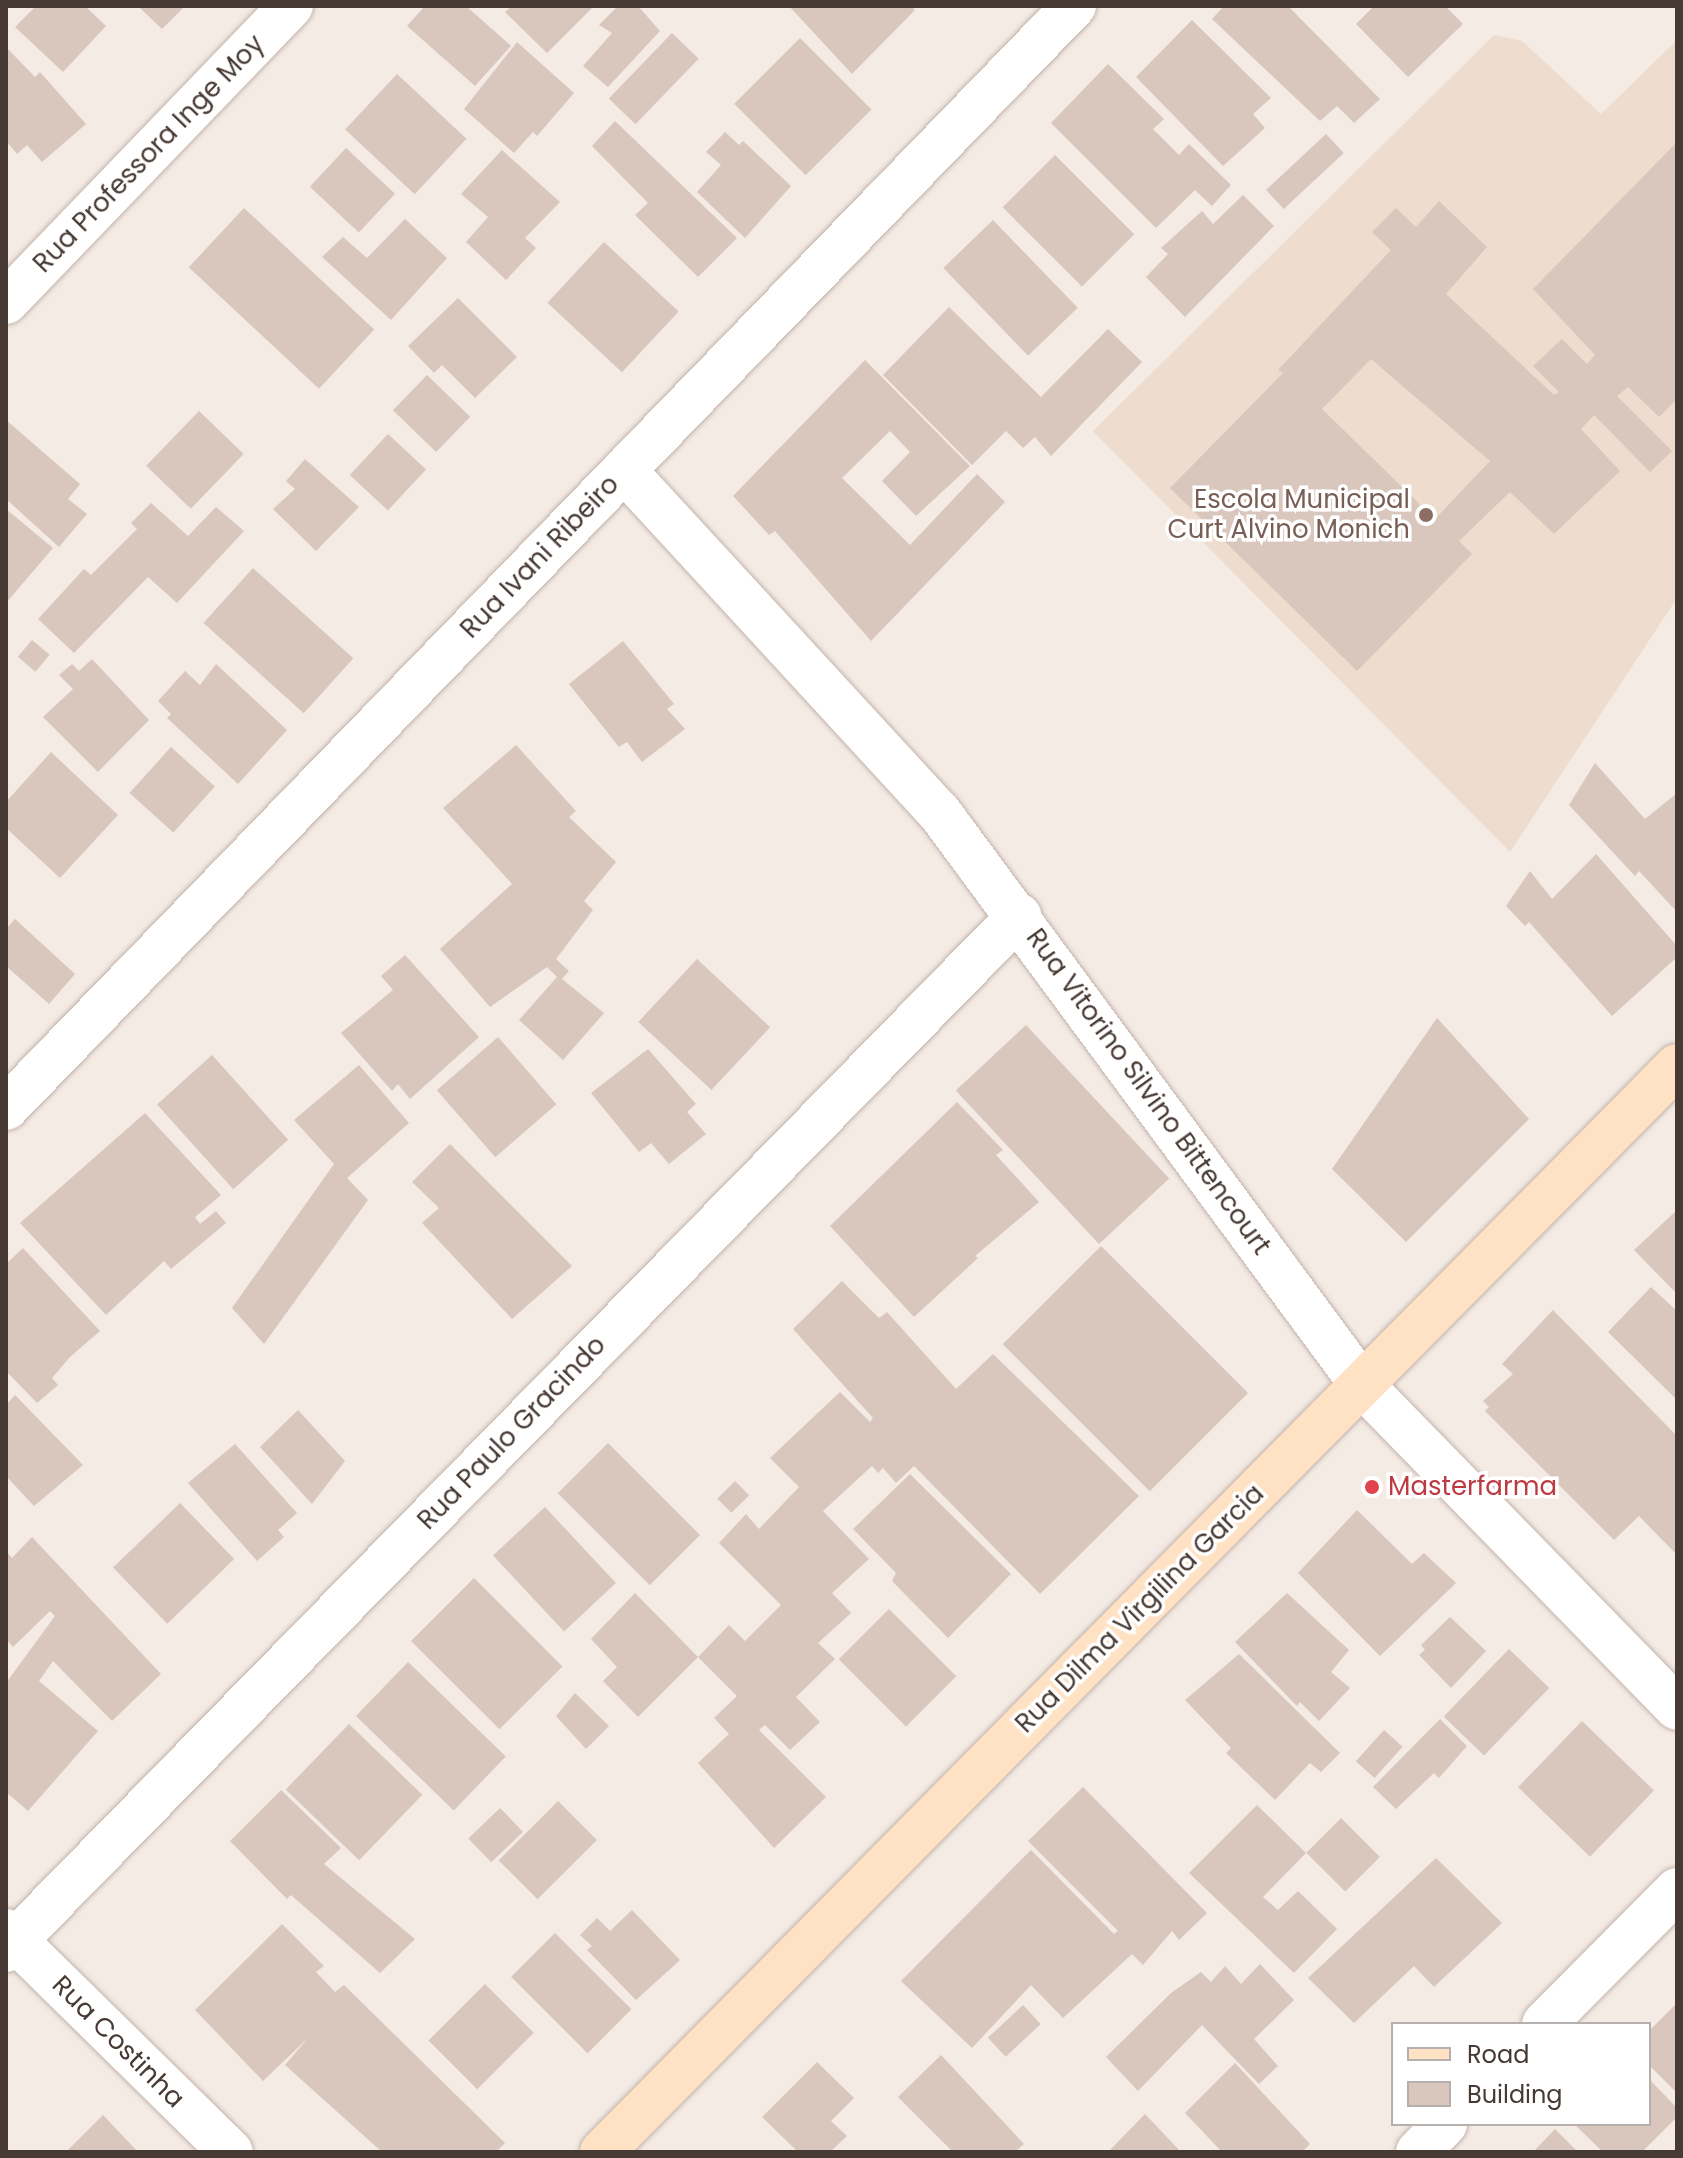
<!DOCTYPE html>
<html>
<head>
<meta charset="utf-8">
<style>
  body { margin:0 }
  #map { position:relative; width:1683px; height:2158px; overflow:hidden; background:#f4ebe5; font-family:Poppins,sans-serif }
  div>[style] { position:absolute }
  [style*='--x'] { left:calc(var(--x)*1px); top:calc(var(--y)*1px); width:calc(var(--w)*1px); rotate:calc(var(--a)*1deg) }
  .education>* { inset:0; background:#eedcce }
  .building>* { inset:0; background:#d9c6bd; transform-origin:0 0 }
  .roads { filter:drop-shadow(0 0 2px #c3b3aa) drop-shadow(0 0 2px #c3b3aa) }
  .street>* { height:44px; margin:-22px; padding:0 22px; transform-origin:22px; border-radius:22px; background:#fff }
  .secondary>* { height:44px; margin:-22px; padding:0 22px; transform-origin:22px; border-radius:22px; background:#ffe1c4 }
  .dots>* { width:22px; height:22px; translate:-50% -50%; box-sizing:border-box; border:4px solid #fff; border-radius:50% }
  span { translate:-50% -50%; white-space:nowrap; text-align:center; line-height:1.15; -webkit-text-stroke:7px #fff; paint-order:stroke }
  .street-label { font-size:26px; color:#473a34 }
  .education-label { font-size:26px; color:#785e54 }
  .right { translate:-100% -50%; text-align:right }
  .health-label { font-size:26px; color:#be3a42 }
  .left { translate:0 -50%; text-align:left }
  .frame { position:absolute; inset:0; border:8px solid #473a34; pointer-events:none }
  .legend { position:absolute; left:1391px; top:2022px; width:260px; height:104px; box-sizing:border-box; background:#fff; border:2px solid #b5b0ae; margin:0; padding:10px 14px; list-style:none; font-size:24px; color:#473a34 }
  .legend li { display:flex; align-items:center; gap:16px; height:40px }
  .legend b { width:40px; border:2px solid #b5b0ae }
</style>
</head>
<body>
<div id="map">
  <div class="education">
    <div style="clip-path:polygon(1494px 35px,1522px 41px,1601px 114px,1677px 40px,1677px 598px,1510px 852px,1093px 431px)"></div>
  </div>
  <div class="building">
    <div style="clip-path:polygon(36px 6px,85px 6px,106px 26px,63px 72px,15px 27px)"></div>
    <div style="clip-path:polygon(138px 6px,185px 6px,162px 29px)"></div>
    <div style="clip-path:polygon(425px 6px,466px 6px,511px 46px,475px 86px,407px 26px)"></div>
    <div style="clip-path:polygon(512px 6px,594px 6px,547px 53px,505px 12px)"></div>
    <div style="clip-path:polygon(618px 6px,638px 6px,660px 31px,608px 87px,583px 66px,612px 33px,599px 25px)"></div>
    <div style="clip-path:polygon(789px 6px,911px 6px,915px 10px,852px 74px)"></div>
    <div style="clip-path:polygon(1224px 6px,1288px 6px,1380px 99px,1354px 123px,1337px 106px,1320px 121px,1212px 19px)"></div>
    <div style="clip-path:polygon(1374px 6px,1445px 6px,1463px 24px,1408px 77px,1356px 24px)"></div>
    <div style="clip-path:polygon(1192px 20px,1271px 98px,1253px 114px,1265px 128px,1223px 166px,1136px 77px)"></div>
    <div style="left:672px;top:33px;width:37px;height:91px;rotate:44deg"></div>
    <div style="left:800px;top:38px;width:101px;height:93px;rotate:45deg"></div>
    <div style="clip-path:polygon(517px 42px,574px 93px,537px 136px,533px 132px,514px 153px,464px 109px)"></div>
    <div style="clip-path:polygon(6px 47px,35px 77px,40px 72px,86px 124px,42px 162px,27px 145px,17px 154px,6px 141px)"></div>
    <div style="clip-path:polygon(1108px 64px,1164px 119px,1153px 129px,1179px 155px,1189px 144px,1231px 185px,1212px 206px,1195px 190px,1156px 228px,1051px 123px)"></div>
    <div style="left:397px;top:74px;width:95px;height:76px;rotate:43deg"></div>
    <div style="clip-path:polygon(615px 121px,737px 238px,698px 277px,635px 215px,648px 203px,592px 146px)"></div>
    <div style="clip-path:polygon(725px 132px,739px 145px,743px 141px,791px 186px,745px 238px,697px 192px,721px 165px,706px 152px)"></div>
    <div style="left:1326px;top:134px;width:26px;height:82px;rotate:47deg"></div>
    <div style="clip-path:polygon(evenodd,1677px 142px,1677px 399px,1659px 417px,1628px 387px,1617px 396px,1672px 451px,1650px 472px,1594px 415px,1581px 429px,1620px 471px,1554px 534px,1510px 492px,1459px 541px,1472px 554px,1357px 671px,1170px 488px,1283px 373px,1278px 370px,1391px 250px,1372px 232px,1396px 208px,1416px 227px,1439px 201px,1487px 247px,1446px 294px,1554px 395px,1559px 392px,1533px 366px,1562px 339px,1587px 364px,1595px 355px,1533px 289px,1677px 142px,1371px 359px,1490px 461px,1435px 519px,1322px 409px,1371px 359px)"></div>
    <div style="left:346px;top:148px;width:67px;height:53px;rotate:43deg"></div>
    <div style="clip-path:polygon(502px 150px,560px 202px,525px 238px,536px 248px,506px 280px,466px 242px,488px 217px,461px 194px)"></div>
    <div style="left:1055px;top:155px;width:112px;height:74px;rotate:45deg"></div>
    <div style="clip-path:polygon(1243px 195px,1274px 226px,1185px 317px,1146px 277px,1168px 254px,1161px 248px,1202px 211px,1213px 224px)"></div>
    <div style="left:244px;top:208px;width:178px;height:81px;rotate:43deg"></div>
    <div style="clip-path:polygon(405px 219px,447px 258px,391px 320px,322px 257px,343px 237px,367px 258px)"></div>
    <div style="left:993px;top:220px;width:122px;height:69px;rotate:46deg"></div>
    <div style="left:604px;top:242px;width:102px;height:83px;rotate:43deg"></div>
    <div style="clip-path:polygon(458px 298px,517px 357px,475px 398px,442px 365px,434px 373px,408px 346px)"></div>
    <div style="clip-path:polygon(949px 307px,1041px 397px,1108px 329px,1142px 362px,1051px 456px,1035px 437px,1023px 448px,1006px 431px,972px 465px,883px 375px)"></div>
    <div style="clip-path:polygon(865px 360px,970px 466px,916px 516px,882px 481px,910px 452px,890px 431px,842px 478px,910px 545px,977px 474px,1005px 502px,871px 641px,775px 531px,769px 535px,733px 496px)"></div>
    <div style="left:427px;top:375px;width:60px;height:49px;rotate:44deg"></div>
    <div style="left:199px;top:411px;width:62px;height:76px;rotate:44deg"></div>
    <div style="clip-path:polygon(6px 420px,80px 484px,68px 499px,87px 514px,59px 547px,6px 499px)"></div>
    <div style="left:388px;top:434px;width:52px;height:56px;rotate:43deg"></div>
    <div style="clip-path:polygon(305px 459px,359px 507px,316px 551px,273px 509px,295px 489px,286px 481px)"></div>
    <div style="clip-path:polygon(151px 503px,188px 536px,216px 507px,244px 531px,177px 603px,148px 577px,74px 653px,38px 619px,84px 569px,91px 575px,137px 529px,131px 523px)"></div>
    <div style="clip-path:polygon(6px 509px,53px 548px,6px 603px)"></div>
    <div style="left:253px;top:568px;width:135px;height:74px;rotate:42deg"></div>
    <div style="left:32px;top:640px;width:23px;height:22px;rotate:40deg"></div>
    <div style="clip-path:polygon(623px 641px,674px 704px,667px 709px,685px 729px,642px 762px,627px 742px,619px 747px,569px 684px)"></div>
    <div style="clip-path:polygon(92px 659px,149px 720px,98px 772px,43px 717px,73px 689px,59px 675px,72px 664px,79px 671px)"></div>
    <div style="clip-path:polygon(216px 664px,287px 730px,238px 784px,167px 718px,171px 714px,158px 701px,185px 671px,200px 685px)"></div>
    <div style="clip-path:polygon(516px 745px,576px 811px,569px 817px,616px 862px,584px 901px,593px 910px,556px 959px,569px 971px,562px 979px,604px 1013px,563px 1060px,519px 1020px,557px 977px,547px 967px,490px 1007px,440px 949px,512px 884px,443px 808px)"></div>
    <div style="left:171px;top:747px;width:59px;height:62px;rotate:42deg"></div>
    <div style="clip-path:polygon(51px 752px,118px 815px,60px 878px,6px 828px,6px 802px)"></div>
    <div style="clip-path:polygon(1595px 763px,1645px 819px,1677px 793px,1677px 912px,1639px 871px,1635px 876px,1569px 805px)"></div>
    <div style="clip-path:polygon(1596px 854px,1677px 946px,1677px 957px,1612px 1016px,1529px 922px,1525px 926px,1506px 906px,1530px 871px,1552px 899px)"></div>
    <div style="clip-path:polygon(15px 919px,75px 974px,49px 1004px,6px 966px,6px 929px)"></div>
    <div style="clip-path:polygon(405px 955px,479px 1037px,410px 1099px,398px 1084px,392px 1091px,341px 1033px,393px 990px,381px 976px)"></div>
    <div style="left:697px;top:959px;width:100px;height:86px;rotate:43deg"></div>
    <div style="clip-path:polygon(1437px 1018px,1529px 1119px,1406px 1242px,1332px 1169px)"></div>
    <div style="left:1026px;top:1025px;width:210px;height:96px;rotate:47deg"></div>
    <div style="left:498px;top:1037px;width:89px;height:81px;rotate:49deg"></div>
    <div style="clip-path:polygon(648px 1049px,696px 1104px,687px 1112px,706px 1134px,669px 1164px,651px 1143px,639px 1152px,591px 1093px)"></div>
    <div style="left:212px;top:1055px;width:114px;height:74px;rotate:48deg"></div>
    <div style="clip-path:polygon(359px 1065px,409px 1123px,347px 1178px,368px 1200px,264px 1344px,232px 1308px,334px 1164px,294px 1120px)"></div>
    <div style="clip-path:polygon(957px 1102px,1003px 1150px,996px 1155px,1039px 1202px,975px 1256px,978px 1258px,914px 1317px,830px 1226px)"></div>
    <div style="clip-path:polygon(145px 1113px,221px 1195px,195px 1217px,200px 1224px,216px 1211px,226px 1223px,171px 1269px,164px 1261px,106px 1315px,20px 1223px)"></div>
    <div style="clip-path:polygon(450px 1144px,572px 1266px,512px 1319px,422px 1223px,439px 1208px,412px 1182px)"></div>
    <div style="clip-path:polygon(1677px 1210px,1677px 1294px,1634px 1250px)"></div>
    <div style="left:1101px;top:1246px;width:208px;height:139px;rotate:45deg"></div>
    <div style="clip-path:polygon(23px 1248px,100px 1331px,70px 1357px,52px 1378px,58px 1385px,37px 1403px,6px 1371px,6px 1264px)"></div>
    <div style="clip-path:polygon(842px 1281px,879px 1318px,887px 1312px,956px 1389px,993px 1354px,1139px 1496px,1040px 1594px,914px 1466px,896px 1483px,883px 1468px,878px 1473px,872px 1466px,823px 1511px,869px 1559px,832px 1593px,851px 1613px,818px 1643px,835px 1659px,796px 1697px,820px 1722px,790px 1750px,765px 1725px,759px 1730px,826px 1797px,774px 1848px,698px 1763px,729px 1734px,714px 1718px,737px 1696px,698px 1657px,638px 1717px,603px 1681px,617px 1667px,591px 1639px,635px 1593px,698px 1657px,729px 1625px,745px 1641px,781px 1605px,719px 1543px,746px 1514px,759px 1529px,799px 1487px,770px 1458px,840px 1392px,870px 1422px,873px 1418px,793px 1329px)"></div>
    <div style="clip-path:polygon(1651px 1287px,1677px 1311px,1677px 1400px,1608px 1332px)"></div>
    <div style="clip-path:polygon(1553px 1310px,1677px 1436px,1677px 1555px,1639px 1516px,1614px 1540px,1485px 1411px,1489px 1407px,1483px 1401px,1513px 1374px,1502px 1364px)"></div>
    <div style="clip-path:polygon(15px 1395px,83px 1465px,34px 1506px,6px 1476px,6px 1405px)"></div>
    <div style="clip-path:polygon(298px 1410px,345px 1461px,312px 1504px,260px 1447px)"></div>
    <div style="left:608px;top:1443px;width:130px;height:71px;rotate:45deg"></div>
    <div style="clip-path:polygon(235px 1444px,297px 1513px,278px 1530px,284px 1537px,257px 1561px,188px 1483px)"></div>
    <div style="clip-path:polygon(910px 1474px,1011px 1574px,948px 1638px,892px 1581px,896px 1573px,853px 1529px)"></div>
    <div style="left:735px;top:1481px;width:20px;height:25px;rotate:45deg"></div>
    <div style="left:180px;top:1503px;width:78px;height:93px;rotate:46deg"></div>
    <div style="left:545px;top:1507px;width:104px;height:71px;rotate:47deg"></div>
    <div style="clip-path:polygon(1357px 1510px,1412px 1564px,1424px 1553px,1456px 1583px,1380px 1656px,1298px 1573px)"></div>
    <div style="clip-path:polygon(32px 1537px,161px 1674px,112px 1721px,53px 1661px,39px 1681px,98px 1731px,28px 1811px,6px 1792px,6px 1683px,55px 1616px,50px 1611px,13px 1647px,6px 1639px,6px 1551px,12px 1558px)"></div>
    <div style="left:474px;top:1578px;width:125px;height:89px;rotate:45deg"></div>
    <div style="clip-path:polygon(1287px 1593px,1349px 1650px,1331px 1672px,1350px 1688px,1319px 1721px,1300px 1702px,1297px 1706px,1235px 1642px)"></div>
    <div style="left:889px;top:1609px;width:95px;height:71px;rotate:45deg"></div>
    <div style="clip-path:polygon(1450px 1617px,1486px 1651px,1451px 1688px,1419px 1655px,1425px 1650px,1421px 1645px)"></div>
    <div style="left:1509px;top:1649px;width:56px;height:94px;rotate:44deg"></div>
    <div style="clip-path:polygon(1239px 1654px,1340px 1753px,1321px 1772px,1310px 1763px,1275px 1800px,1226px 1753px,1231px 1748px,1185px 1700px)"></div>
    <div style="left:408px;top:1662px;width:136px;height:75px;rotate:44deg"></div>
    <div style="clip-path:polygon(575px 1693px,609px 1726px,586px 1749px,556px 1716px)"></div>
    <div style="clip-path:polygon(1440px 1719px,1467px 1746px,1439px 1778px,1434px 1773px,1396px 1809px,1373px 1787px)"></div>
    <div style="left:1582px;top:1721px;width:100px;height:92px;rotate:44deg"></div>
    <div style="left:349px;top:1724px;width:102px;height:91px;rotate:44deg"></div>
    <div style="left:1384px;top:1730px;width:25px;height:42px;rotate:42deg"></div>
    <div style="clip-path:polygon(1083px 1787px,1207px 1913px,1179px 1940px,1172px 1931px,1143px 1965px,1132px 1954px,1063px 2018px,1031px 1985px,972px 2048px,901px 1981px,1031px 1850px,1114px 1934px,1118px 1931px,1028px 1841px)"></div>
    <div style="clip-path:polygon(281px 1790px,341px 1848px,324px 1864px,415px 1939px,380px 1973px,291px 1895px,287px 1899px,230px 1841px)"></div>
    <div style="left:558px;top:1801px;width:55px;height:84px;rotate:45deg"></div>
    <div style="clip-path:polygon(1257px 1805px,1306px 1853px,1263px 1897px,1278px 1910px,1298px 1891px,1337px 1929px,1294px 1973px,1189px 1873px)"></div>
    <div style="left:500px;top:1808px;width:33px;height:44px;rotate:46deg"></div>
    <div style="left:1341px;top:1818px;width:55px;height:49px;rotate:45deg"></div>
    <div style="clip-path:polygon(1436px 1858px,1502px 1923px,1434px 1987px,1414px 1966px,1354px 2023px,1308px 1978px)"></div>
    <div style="clip-path:polygon(632px 1910px,680px 1960px,636px 2000px,587px 1950px,592px 1946px,580px 1935px,597px 1918px,610px 1931px)"></div>
    <div style="clip-path:polygon(282px 1924px,324px 1966px,316px 1972px,335px 1992px,344px 1985px,505px 2143px,496px 2152px,382px 2152px,285px 2065px,308px 2038px,263px 2081px,195px 2010px)"></div>
    <div style="left:555px;top:1933px;width:108px;height:62px;rotate:45deg"></div>
    <div style="clip-path:polygon(1260px 1964px,1294px 2000px,1254px 2039px,1278px 2066px,1259px 2084px,1202px 2025px,1138px 2091px,1106px 2057px,1171px 1993px,1201px 1972px,1211px 1982px,1225px 1966px,1241px 1984px)"></div>
    <div style="left:485px;top:1984px;width:69px;height:80px;rotate:45deg"></div>
    <div style="clip-path:polygon(1677px 2003px,1677px 2093px,1649px 2065px,1649px 2031px)"></div>
    <div style="left:1023px;top:2005px;width:26px;height:48px;rotate:47deg"></div>
    <div style="clip-path:polygon(941px 2055px,1024px 2144px,1015px 2152px,953px 2152px,898px 2097px)"></div>
    <div style="clip-path:polygon(817px 2062px,854px 2098px,831px 2121px,847px 2136px,830px 2152px,796px 2150px,762px 2117px)"></div>
    <div style="clip-path:polygon(1235px 2063px,1310px 2144px,1302px 2152px,1222px 2152px,1185px 2113px)"></div>
    <div style="clip-path:polygon(1649px 2079px,1677px 2108px,1677px 2117px,1642px 2152px,1603px 2152px,1574px 2124px,1649px 2124px)"></div>
    <div style="clip-path:polygon(1145px 2114px,1181px 2152px,1108px 2152px)"></div>
    <div style="clip-path:polygon(103px 2115px,138px 2152px,66px 2152px)"></div>
    <div style="clip-path:polygon(1555px 2129px,1578px 2152px,1533px 2152px)"></div>
  </div>
  <div class="roads">
    <div class="street">
      <div style="--x:6;--y:302;--w:411;--a:-46.1"></div>
      <div style="--x:624;--y:470;--w:465;--a:47.4"></div>
      <div style="--x:939;--y:812;--w:712;--a:53.56"></div>
      <div style="--x:1362;--y:1385;--w:451;--a:45.7"></div>
      <div style="--x:6;--y:1108;--w:1535;--a:-45.9"></div>
      <div style="--x:6;--y:1931;--w:315;--a:44.5"></div>
      <div style="--x:6;--y:1950;--w:1448;--a:-45.59"></div>
      <div style="--x:1544;--y:2024;--w:189;--a:-45.2"></div>
      <div style="--x:1418;--y:2152;--w:39;--a:-46"></div>
    </div>
    <div class="secondary">
      <div style="--x:602;--y:2152;--w:1528;--a:-45.29"></div>
    </div>
  </div>
  <div class="dots">
    <div style="left:1426px;top:515px;background:#8d6e63"></div>
    <div style="left:1372px;top:1487px;background:#e0444e"></div>
  </div>
  <div class="street-label">
    <span style="left:149px;top:154px;rotate:-46deg">Rua Professora Inge Moy</span>
    <span style="left:540px;top:557px;rotate:-46deg">Rua Ivani Ribeiro</span>
    <span style="left:1148px;top:1092px;rotate:54deg">Rua Vitorino Silvino Bittencourt</span>
    <span style="left:512px;top:1433px;rotate:-46deg">Rua Paulo Gracindo</span>
    <span style="left:1140px;top:1609px;rotate:-45deg">Rua Dilma Virgilina Garcia</span>
    <span style="left:118px;top:2042px;rotate:45deg">Rua Costinha</span>
  </div>
  <div class="education-label">
    <span class="right" style="left:1410px;top:515px">Escola Municipal<br>Curt Alvino Monich</span>
  </div>
  <div class="health-label">
    <span class="left" style="left:1388px;top:1487px">Masterfarma</span>
  </div>
  <div class="frame"></div>
  <ul class="legend">
  <li><b style="height:10px;background:#ffe1c4"></b>Road</li>
  <li><b style="height:22px;background:#d9c6bd"></b>Building</li>
  </ul>
</div>
</body>
</html>
